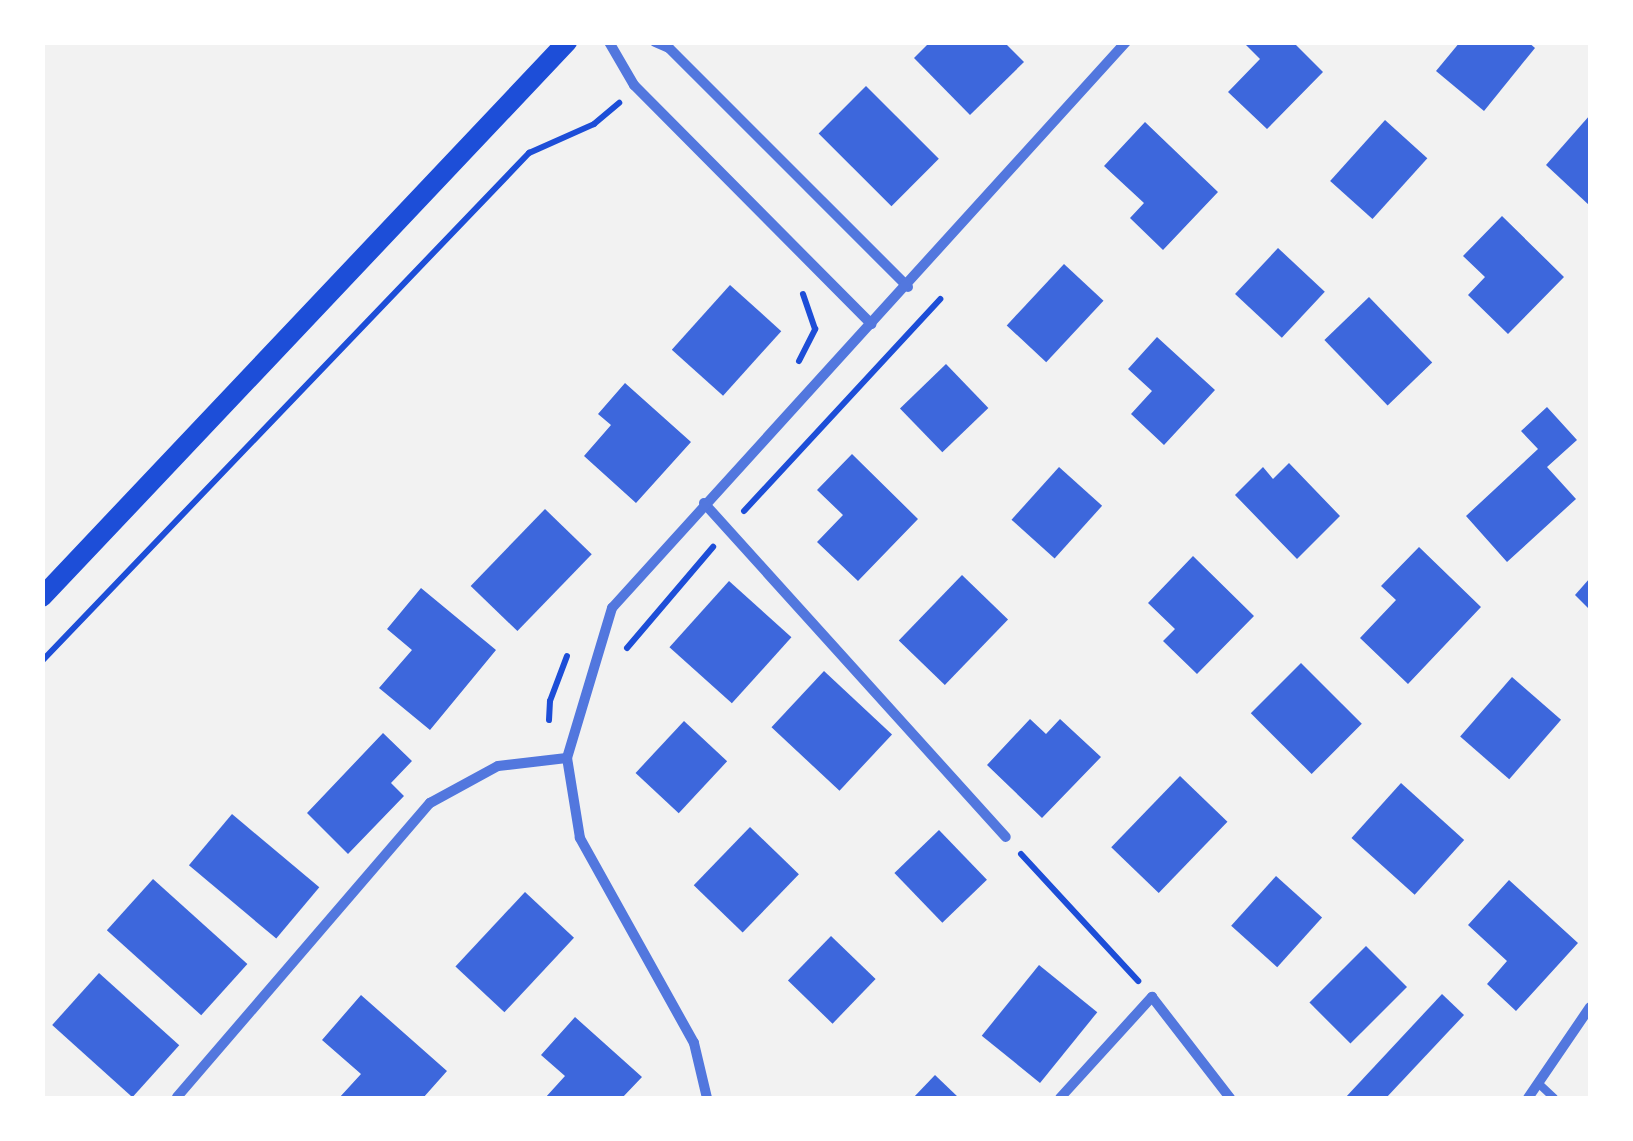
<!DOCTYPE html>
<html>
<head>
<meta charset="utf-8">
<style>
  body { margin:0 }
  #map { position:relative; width:1633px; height:1141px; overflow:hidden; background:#f2f2f2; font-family:"Open Sans",sans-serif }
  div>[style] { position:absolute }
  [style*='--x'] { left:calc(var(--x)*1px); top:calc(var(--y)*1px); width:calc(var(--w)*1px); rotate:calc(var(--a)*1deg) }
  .building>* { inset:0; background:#3d67dc; transform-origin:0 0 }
  .path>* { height:6px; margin:-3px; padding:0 3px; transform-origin:3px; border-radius:3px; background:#1d4ed8 }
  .service>* { height:8px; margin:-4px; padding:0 4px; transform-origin:4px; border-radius:4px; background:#5277de }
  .minor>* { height:10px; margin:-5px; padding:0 5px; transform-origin:5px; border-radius:5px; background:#5277de }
  .secondary>* { height:20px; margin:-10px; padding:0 10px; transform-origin:10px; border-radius:10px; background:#1d4ed8 }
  span { translate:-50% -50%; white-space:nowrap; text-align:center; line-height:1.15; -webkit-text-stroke:9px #fff; paint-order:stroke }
  .frame { position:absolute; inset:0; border:45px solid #fff; pointer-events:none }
</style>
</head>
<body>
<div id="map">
  <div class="building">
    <div style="clip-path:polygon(930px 42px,1004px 42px,1024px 62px,970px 115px,914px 58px)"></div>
    <div style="clip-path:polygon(1243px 42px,1293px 42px,1323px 72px,1267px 129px,1228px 92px,1260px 59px)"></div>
    <div style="clip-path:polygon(1460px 42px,1528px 42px,1535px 48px,1484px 111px,1436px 71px)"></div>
    <div style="left:866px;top:86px;width:103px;height:67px;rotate:45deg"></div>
    <div style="clip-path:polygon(1590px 115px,1590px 206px,1546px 165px)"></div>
    <div style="left:1385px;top:120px;width:57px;height:82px;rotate:42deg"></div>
    <div style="clip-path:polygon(1145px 122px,1218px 192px,1163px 250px,1130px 218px,1144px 203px,1104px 166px)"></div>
    <div style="clip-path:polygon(1502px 216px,1564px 277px,1508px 334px,1468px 295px,1485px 277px,1463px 256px)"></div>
    <div style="left:1278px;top:248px;width:64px;height:63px;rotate:43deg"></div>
    <div style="left:1064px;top:264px;width:54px;height:84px;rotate:43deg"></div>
    <div style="left:730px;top:285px;width:69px;height:87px;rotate:42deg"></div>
    <div style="left:1369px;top:297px;width:91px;height:62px;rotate:46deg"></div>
    <div style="clip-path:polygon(1157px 337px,1215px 390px,1164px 445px,1131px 414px,1152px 391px,1128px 369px)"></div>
    <div style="left:946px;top:364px;width:61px;height:64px;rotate:46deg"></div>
    <div style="clip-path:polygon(625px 383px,691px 442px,636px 503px,584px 456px,611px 425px,598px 414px)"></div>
    <div style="clip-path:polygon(1547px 407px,1577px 440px,1547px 467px,1576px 499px,1507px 562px,1466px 516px,1538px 449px,1521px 431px)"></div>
    <div style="clip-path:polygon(852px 454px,918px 519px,858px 581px,817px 542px,843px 515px,817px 490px)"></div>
    <div style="clip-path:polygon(1289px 463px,1340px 516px,1297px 559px,1235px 495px,1263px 467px,1273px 479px)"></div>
    <div style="left:1059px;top:467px;width:58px;height:71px;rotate:42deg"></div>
    <div style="left:545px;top:509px;width:65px;height:107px;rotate:44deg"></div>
    <div style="clip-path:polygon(1419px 547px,1481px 607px,1408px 684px,1360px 638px,1396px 600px,1381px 586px)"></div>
    <div style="clip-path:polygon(1193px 556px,1254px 616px,1197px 674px,1163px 641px,1175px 629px,1148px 603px)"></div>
    <div style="left:962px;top:575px;width:64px;height:91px;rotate:44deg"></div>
    <div style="clip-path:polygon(1590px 578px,1590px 610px,1575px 595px)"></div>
    <div style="left:729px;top:581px;width:84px;height:89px;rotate:42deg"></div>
    <div style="clip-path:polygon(421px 588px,496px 650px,430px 730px,379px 688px,412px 650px,387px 629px)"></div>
    <div style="left:1301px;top:663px;width:86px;height:71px;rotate:45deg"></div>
    <div style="left:824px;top:671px;width:93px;height:77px;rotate:43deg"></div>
    <div style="left:1512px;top:677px;width:65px;height:79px;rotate:41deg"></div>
    <div style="clip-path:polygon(1030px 719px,1046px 734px,1060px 719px,1101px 757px,1042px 818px,987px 765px)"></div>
    <div style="left:684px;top:721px;width:59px;height:71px;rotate:43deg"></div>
    <div style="clip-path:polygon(383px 733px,412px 761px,391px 783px,404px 796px,348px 854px,307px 813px)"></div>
    <div style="left:1180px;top:776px;width:66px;height:99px;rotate:44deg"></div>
    <div style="left:1401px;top:783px;width:85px;height:74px;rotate:42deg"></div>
    <div style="left:232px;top:814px;width:114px;height:67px;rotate:40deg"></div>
    <div style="left:750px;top:827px;width:68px;height:81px;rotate:44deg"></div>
    <div style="left:939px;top:830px;width:69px;height:62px;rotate:46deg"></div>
    <div style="left:1276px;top:876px;width:62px;height:67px;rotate:42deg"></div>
    <div style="left:153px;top:879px;width:127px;height:69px;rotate:42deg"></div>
    <div style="clip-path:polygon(1509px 880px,1578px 943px,1516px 1011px,1487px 984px,1507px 961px,1468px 925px)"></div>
    <div style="left:525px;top:892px;width:67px;height:102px;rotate:43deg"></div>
    <div style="left:831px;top:936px;width:62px;height:62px;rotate:44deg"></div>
    <div style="left:1366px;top:946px;width:58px;height:80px;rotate:45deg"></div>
    <div style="left:1039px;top:965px;width:75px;height:91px;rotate:39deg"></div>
    <div style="left:99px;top:973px;width:108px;height:70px;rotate:42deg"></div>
    <div style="clip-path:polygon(1442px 994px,1464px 1015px,1386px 1098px,1345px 1098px)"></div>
    <div style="clip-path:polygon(361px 995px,447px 1071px,423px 1098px,339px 1098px,361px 1074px,322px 1040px)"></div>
    <div style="clip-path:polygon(575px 1017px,642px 1077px,622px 1098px,545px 1098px,565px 1076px,541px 1055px)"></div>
    <div style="clip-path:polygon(935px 1075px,959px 1098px,913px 1098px)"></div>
  </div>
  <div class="path">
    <div style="--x:799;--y:361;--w:36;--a:-63"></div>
    <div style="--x:815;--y:329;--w:37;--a:-109"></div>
    <div style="--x:744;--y:511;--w:289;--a:-47.2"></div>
    <div style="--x:627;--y:648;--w:133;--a:-49.6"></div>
    <div style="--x:42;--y:661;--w:704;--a:-46.21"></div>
    <div style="--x:529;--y:153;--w:71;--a:-24"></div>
    <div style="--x:594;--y:124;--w:33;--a:-40"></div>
    <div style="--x:549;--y:720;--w:19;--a:-87"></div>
    <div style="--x:550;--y:701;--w:48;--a:-69.3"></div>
    <div style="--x:1021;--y:854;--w:173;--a:47.3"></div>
  </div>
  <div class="service">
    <div style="--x:1538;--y:1083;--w:22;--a:43"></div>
  </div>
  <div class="minor">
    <div style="--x:609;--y:42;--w:50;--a:59.8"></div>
    <div style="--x:634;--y:85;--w:337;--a:45.2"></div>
    <div style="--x:655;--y:42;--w:15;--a:23"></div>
    <div style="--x:669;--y:48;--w:338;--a:45"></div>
    <div style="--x:704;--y:503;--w:450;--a:47.9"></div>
    <div style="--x:177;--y:1097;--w:388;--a:-49.3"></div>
    <div style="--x:430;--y:803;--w:77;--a:-28.6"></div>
    <div style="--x:498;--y:766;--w:69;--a:-6.6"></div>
    <div style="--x:707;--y:1098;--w:57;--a:-103.3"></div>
    <div style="--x:694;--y:1043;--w:235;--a:-119.1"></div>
    <div style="--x:580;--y:838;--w:81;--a:-99.2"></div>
    <div style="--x:567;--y:758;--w:157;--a:-73.3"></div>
    <div style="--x:612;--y:608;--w:765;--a:-47.76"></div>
    <div style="--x:1060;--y:1098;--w:137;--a:-47.7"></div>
    <div style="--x:1152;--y:997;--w:128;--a:52.3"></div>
    <div style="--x:1528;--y:1098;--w:110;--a:-55.7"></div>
  </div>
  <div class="secondary">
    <div style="--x:42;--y:597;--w:764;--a:-46.59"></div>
  </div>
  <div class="frame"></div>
</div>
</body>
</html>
